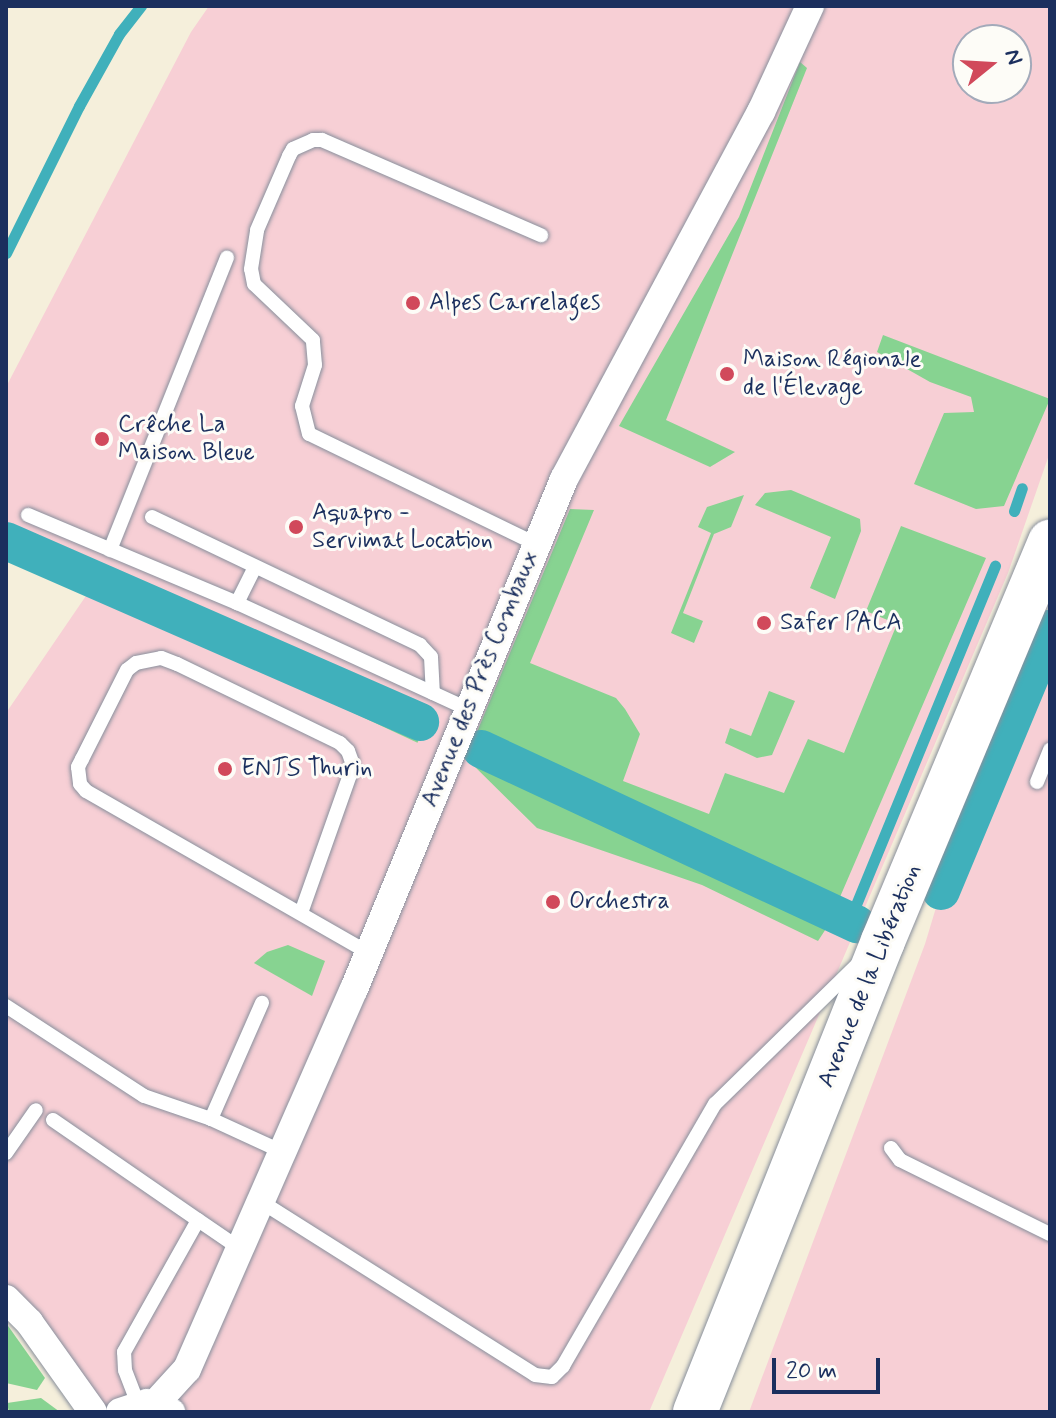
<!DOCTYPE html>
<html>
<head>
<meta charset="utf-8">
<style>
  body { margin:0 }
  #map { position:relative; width:1056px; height:1418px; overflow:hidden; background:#f5efdb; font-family:Mynerve,sans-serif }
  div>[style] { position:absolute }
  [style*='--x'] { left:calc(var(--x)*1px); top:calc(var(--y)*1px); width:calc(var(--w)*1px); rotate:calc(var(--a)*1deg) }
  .built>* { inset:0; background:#f7cfd5 }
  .green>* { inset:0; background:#87d391; transform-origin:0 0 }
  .stream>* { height:11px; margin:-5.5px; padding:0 5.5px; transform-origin:5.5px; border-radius:5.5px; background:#40b0bb }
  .canal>* { height:38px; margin:-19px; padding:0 19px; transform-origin:19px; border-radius:19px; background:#40b0bb }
  .roads { filter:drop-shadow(0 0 2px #888f9c) drop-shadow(0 0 2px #888f9c) }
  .service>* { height:14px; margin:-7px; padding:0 7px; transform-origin:7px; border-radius:7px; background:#fff }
  .minor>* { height:28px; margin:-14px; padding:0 14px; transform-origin:14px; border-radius:14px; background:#fff }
  .primary>* { height:44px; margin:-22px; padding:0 22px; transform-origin:22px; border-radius:22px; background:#fff }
  .dots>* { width:22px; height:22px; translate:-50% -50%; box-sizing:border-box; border:4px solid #fdfcf7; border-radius:50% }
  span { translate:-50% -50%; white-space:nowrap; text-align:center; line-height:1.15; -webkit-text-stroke:6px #fdfcf7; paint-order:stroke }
  .poi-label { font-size:24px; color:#1b2f5e }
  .left { translate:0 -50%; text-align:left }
  .street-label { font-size:24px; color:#1b2f5e }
  .frame { position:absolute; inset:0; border:8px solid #1b2f5e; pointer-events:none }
  .north { position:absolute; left:952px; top:24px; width:80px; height:80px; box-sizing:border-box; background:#fdfcf7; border:2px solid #a3aaba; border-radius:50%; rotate:72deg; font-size:22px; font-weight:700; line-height:32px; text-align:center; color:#1b2f5e }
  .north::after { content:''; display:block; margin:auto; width:28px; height:36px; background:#d1495b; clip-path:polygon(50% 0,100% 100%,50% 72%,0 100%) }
  .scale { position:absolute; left:772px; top:1358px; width:108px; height:36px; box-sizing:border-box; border:4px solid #1b2f5e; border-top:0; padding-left:10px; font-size:24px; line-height:28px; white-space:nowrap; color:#1b2f5e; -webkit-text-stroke:6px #fdfcf7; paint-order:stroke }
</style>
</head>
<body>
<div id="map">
  <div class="built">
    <div style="clip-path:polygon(evenodd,209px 6px,1050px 6px,1050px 452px,1008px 573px,649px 1412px,84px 1412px,6px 1299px,6px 713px,92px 587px,6px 545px,6px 387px,191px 32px,209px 6px,968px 40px,1016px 40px,1016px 88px,968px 88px,968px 40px)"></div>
    <div style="clip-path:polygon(1050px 614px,1050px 1412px,749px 1412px,925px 944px,941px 891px)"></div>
  </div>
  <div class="green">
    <div style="clip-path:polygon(800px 62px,807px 68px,666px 420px,735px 452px,710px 467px,619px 426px,739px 217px)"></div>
    <div style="clip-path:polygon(883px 335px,1050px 399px,1004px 506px,976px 509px,914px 484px,944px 413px,974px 412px,971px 397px,930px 382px,877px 352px)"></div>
    <div style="clip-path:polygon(791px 490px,860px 519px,861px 531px,835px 599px,810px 588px,831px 537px,755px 505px,765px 493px)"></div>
    <div style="clip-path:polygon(744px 495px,731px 527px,714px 534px,683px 613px,703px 621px,694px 643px,671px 633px,711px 533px,698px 527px,707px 507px)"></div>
    <div style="clip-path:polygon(570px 509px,594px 510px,530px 663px,616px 698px,625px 709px,640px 734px,623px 781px,709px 814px,725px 773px,784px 793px,808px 739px,844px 753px,897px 624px,866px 611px,901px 526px,986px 558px,840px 897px,657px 822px,652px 830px,833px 918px,818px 941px,702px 885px,537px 828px,466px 758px)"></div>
    <div style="left:137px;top:580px;width:323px;height:29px;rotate:25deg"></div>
    <div style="clip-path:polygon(769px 691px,795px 701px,772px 755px,757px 758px,725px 743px,730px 728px,751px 736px)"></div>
    <div style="clip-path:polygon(288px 945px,325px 961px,312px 996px,254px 963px,267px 952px)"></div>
    <div style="clip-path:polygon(6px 1323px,45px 1378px,37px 1390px,6px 1383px)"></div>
    <div style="clip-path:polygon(41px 1398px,60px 1412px,9px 1412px,7px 1403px)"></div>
  </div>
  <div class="stream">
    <div style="--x:6;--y:253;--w:164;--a:-63.6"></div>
    <div style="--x:79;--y:106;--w:82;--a:-60.9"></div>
    <div style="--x:119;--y:34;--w:36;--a:-52"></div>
    <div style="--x:1014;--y:511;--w:24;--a:-71"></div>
    <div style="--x:844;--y:920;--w:17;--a:-50"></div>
    <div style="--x:855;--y:907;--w:369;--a:-67.7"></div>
  </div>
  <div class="canal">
    <div style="--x:6;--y:541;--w:452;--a:23.6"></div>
    <div style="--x:481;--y:749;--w:415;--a:25"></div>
    <div style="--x:941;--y:891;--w:284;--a:-67.4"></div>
  </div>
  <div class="roads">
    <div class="service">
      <div style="--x:28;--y:515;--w:227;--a:22.8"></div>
      <div style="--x:237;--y:603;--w:253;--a:24.7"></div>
      <div style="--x:152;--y:517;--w:297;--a:25.5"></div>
      <div style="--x:420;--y:645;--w:16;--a:47"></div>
      <div style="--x:431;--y:657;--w:36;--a:87"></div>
      <div style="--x:536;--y:544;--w:252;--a:-154.1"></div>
      <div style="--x:309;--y:434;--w:29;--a:-104"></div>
      <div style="--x:302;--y:406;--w:43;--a:-72.4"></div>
      <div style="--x:315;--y:365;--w:25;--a:-95"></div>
      <div style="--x:313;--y:340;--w:81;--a:-136.5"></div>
      <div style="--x:254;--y:284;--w:15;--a:-101"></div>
      <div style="--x:251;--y:269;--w:39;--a:-81"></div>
      <div style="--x:257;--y:230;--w:81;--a:-66.6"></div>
      <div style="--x:289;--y:156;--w:8;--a:-60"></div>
      <div style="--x:293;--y:149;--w:22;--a:-24"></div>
      <div style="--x:313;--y:140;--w:9;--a:0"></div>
      <div style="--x:322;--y:140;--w:239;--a:23.5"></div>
      <div style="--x:110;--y:550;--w:315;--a:-68.2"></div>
      <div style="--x:237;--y:603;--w:40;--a:-63.4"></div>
      <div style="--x:1037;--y:782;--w:35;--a:-68"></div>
      <div style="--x:301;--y:913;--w:146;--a:-70.5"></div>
      <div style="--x:350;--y:775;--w:13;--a:-81"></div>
      <div style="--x:352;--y:762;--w:12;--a:-110"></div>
      <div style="--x:348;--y:751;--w:11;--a:-135"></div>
      <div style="--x:340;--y:743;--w:181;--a:-154.1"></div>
      <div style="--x:177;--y:664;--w:17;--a:-159"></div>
      <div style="--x:161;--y:658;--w:25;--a:169"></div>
      <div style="--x:136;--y:663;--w:11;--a:142"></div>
      <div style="--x:127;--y:670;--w:100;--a:116.8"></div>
      <div style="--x:82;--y:759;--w:9;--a:117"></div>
      <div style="--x:78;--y:767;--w:17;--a:83"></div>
      <div style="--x:80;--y:784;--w:9;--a:49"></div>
      <div style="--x:86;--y:791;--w:326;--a:29.8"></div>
      <div style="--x:6;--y:1006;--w:165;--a:33.1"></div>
      <div style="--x:144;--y:1096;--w:71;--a:18.9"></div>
      <div style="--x:211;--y:1119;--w:77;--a:24.6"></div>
      <div style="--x:211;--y:1119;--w:127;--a:-66.3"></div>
      <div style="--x:53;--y:1120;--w:176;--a:34.6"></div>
      <div style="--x:891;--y:1148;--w:15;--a:53"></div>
      <div style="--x:900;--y:1160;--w:167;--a:26.3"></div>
      <div style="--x:6;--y:1153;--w:52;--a:-55.1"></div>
      <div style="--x:260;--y:1201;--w:325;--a:32.3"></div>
      <div style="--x:535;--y:1375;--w:17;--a:7"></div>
      <div style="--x:552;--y:1377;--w:16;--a:-45"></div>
      <div style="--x:563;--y:1366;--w:303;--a:-59.9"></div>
      <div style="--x:715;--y:1104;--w:202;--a:-44.4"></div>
      <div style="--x:138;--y:1404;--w:36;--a:-111"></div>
      <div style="--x:125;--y:1370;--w:18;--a:-93"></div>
      <div style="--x:124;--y:1352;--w:151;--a:-60.7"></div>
      <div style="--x:198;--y:1220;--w:50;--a:34.3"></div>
    </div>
    <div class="minor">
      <div style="--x:6;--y:1299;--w:33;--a:45"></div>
      <div style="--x:29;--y:1322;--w:110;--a:54.6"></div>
      <div style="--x:155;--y:1404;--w:47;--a:-47.6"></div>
      <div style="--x:187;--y:1369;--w:415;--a:-66.3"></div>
      <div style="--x:354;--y:989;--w:552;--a:-67.62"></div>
      <div style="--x:564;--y:479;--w:417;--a:-61.8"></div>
      <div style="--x:761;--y:112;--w:117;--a:-65.2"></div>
      <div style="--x:120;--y:1412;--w:28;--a:-18"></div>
      <div style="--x:147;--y:1403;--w:26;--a:21"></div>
    </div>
    <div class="primary">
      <div style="--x:695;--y:1412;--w:507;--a:-68.24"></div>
      <div style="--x:883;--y:941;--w:433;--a:-67.3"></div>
    </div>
  </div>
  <div class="dots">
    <div style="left:413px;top:303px;background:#d1495b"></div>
    <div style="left:727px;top:374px;background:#d1495b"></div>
    <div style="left:102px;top:439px;background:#d1495b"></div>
    <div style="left:296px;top:527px;background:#d1495b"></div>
    <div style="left:764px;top:623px;background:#d1495b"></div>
    <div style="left:225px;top:769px;background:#d1495b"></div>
    <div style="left:553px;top:902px;background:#d1495b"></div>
  </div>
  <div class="poi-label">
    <span class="left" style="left:429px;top:303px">Alpes Carrelages</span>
    <span class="left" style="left:743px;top:374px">Maison Régionale<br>de l'Élevage</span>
    <span class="left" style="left:118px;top:439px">Crêche La<br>Maison Bleue</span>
    <span class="left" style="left:312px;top:527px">Aquapro -<br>Servimat Location</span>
    <span class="left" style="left:780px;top:623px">Safer PACA</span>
    <span class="left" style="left:241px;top:769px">ENTS Thurin</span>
    <span class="left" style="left:569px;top:902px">Orchestra</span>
  </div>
  <div class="street-label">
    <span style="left:480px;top:679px;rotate:-68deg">Avenue des Près Combaux</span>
    <span style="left:870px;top:976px;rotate:-68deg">Avenue de la Libération</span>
  </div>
  <div class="frame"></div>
  <div class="north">N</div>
  <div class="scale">20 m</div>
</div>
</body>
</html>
